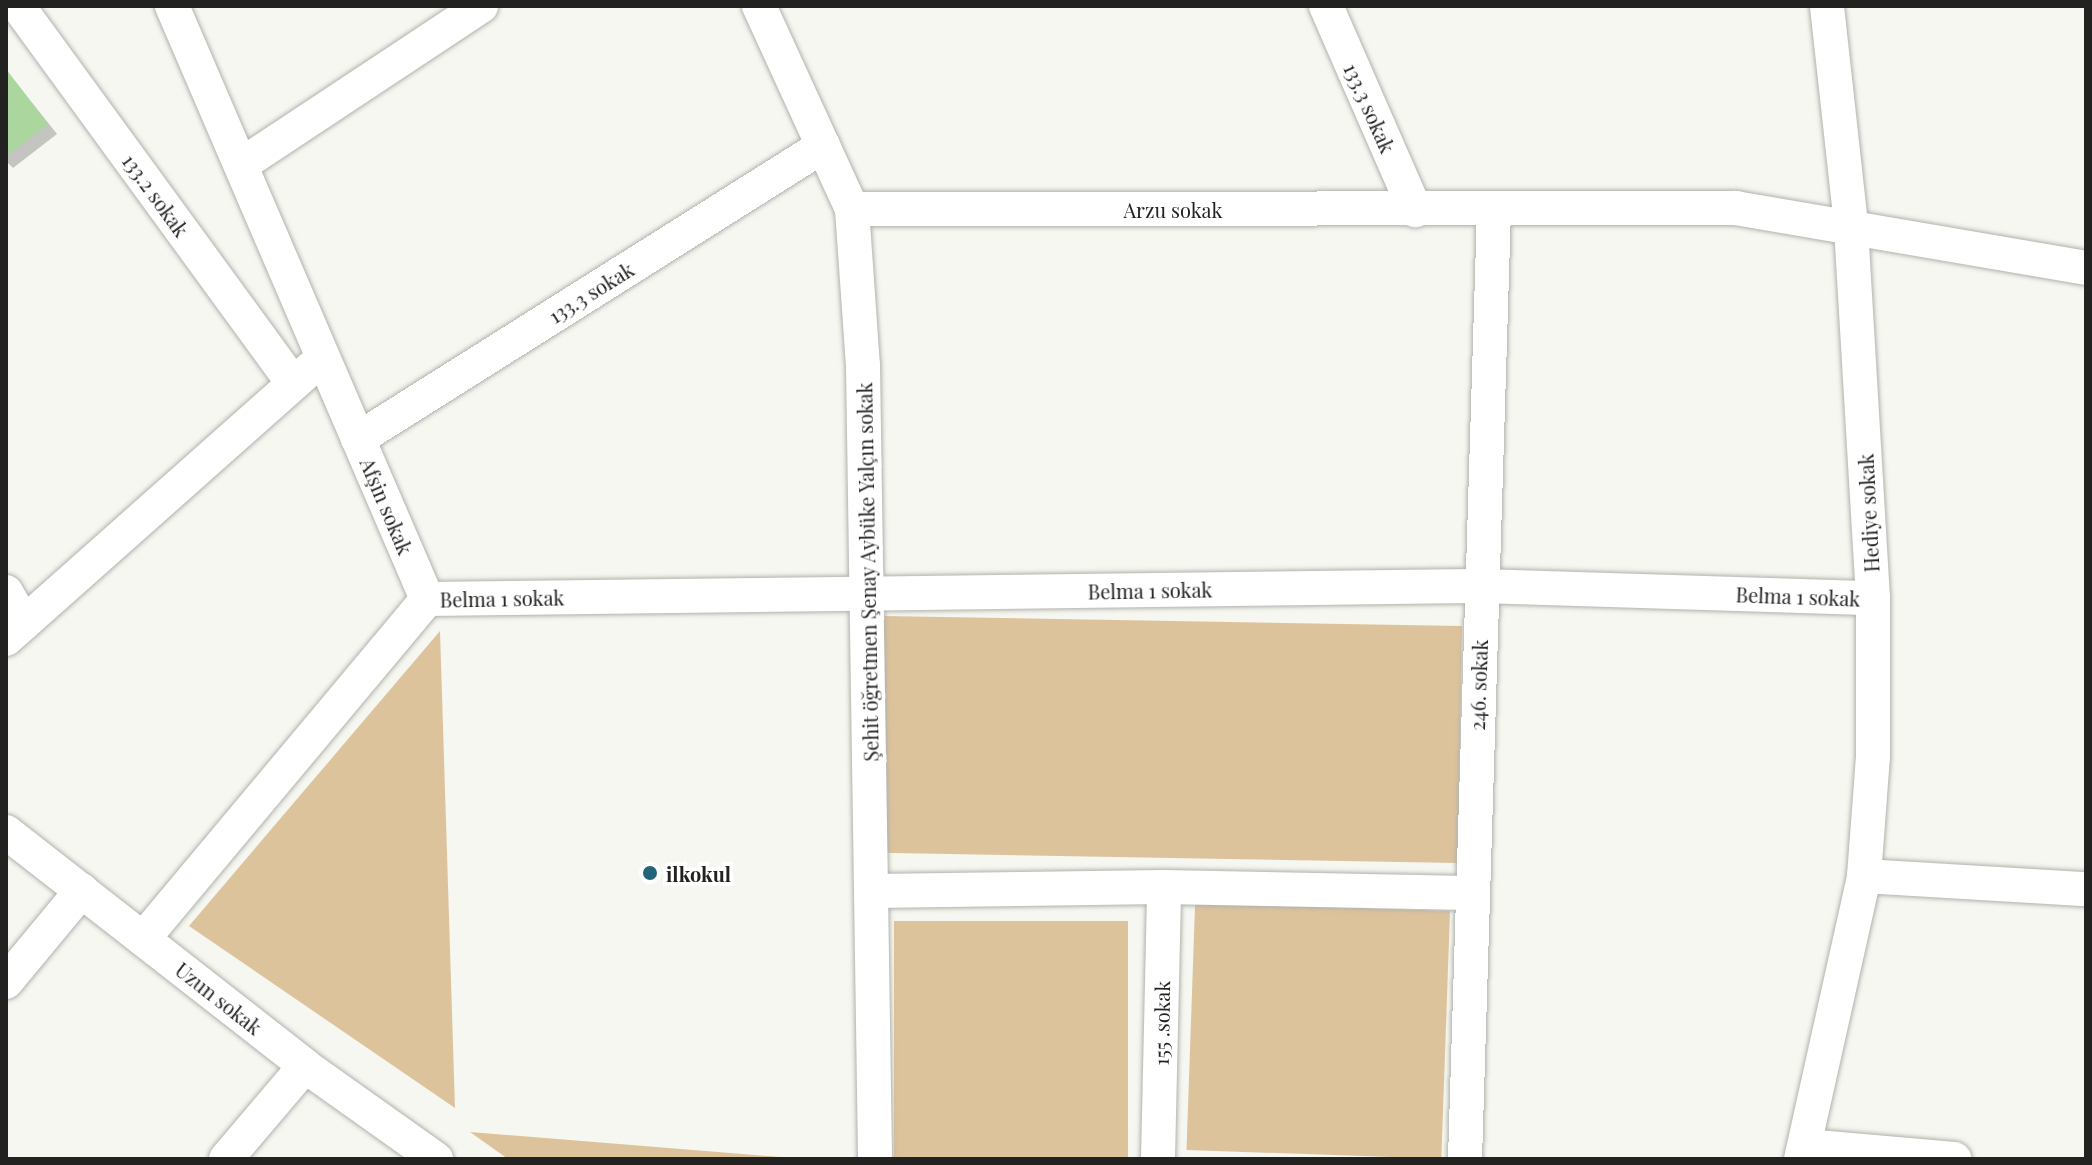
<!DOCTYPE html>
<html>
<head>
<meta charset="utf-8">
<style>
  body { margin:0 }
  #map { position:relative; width:2092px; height:1165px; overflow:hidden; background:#f5f7f0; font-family:"Playfair Display",serif }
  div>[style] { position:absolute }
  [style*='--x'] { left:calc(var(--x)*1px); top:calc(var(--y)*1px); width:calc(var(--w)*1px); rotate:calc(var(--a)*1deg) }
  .green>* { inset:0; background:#ddc39c; transform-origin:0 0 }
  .shadow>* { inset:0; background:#0003 }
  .building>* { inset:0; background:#abd79f }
  .roads { filter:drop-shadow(0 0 2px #b1b2ac) drop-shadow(0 0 2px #b1b2ac) }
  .street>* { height:34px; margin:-17px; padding:0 17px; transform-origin:17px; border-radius:17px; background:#fff }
  .dots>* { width:22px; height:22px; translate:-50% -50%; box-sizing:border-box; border:4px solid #fff; border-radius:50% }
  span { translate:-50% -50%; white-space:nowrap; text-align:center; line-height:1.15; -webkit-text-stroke:7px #fff; paint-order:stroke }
  .street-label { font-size:20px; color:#222320 }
  .poi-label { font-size:20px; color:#222320; font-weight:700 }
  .left { translate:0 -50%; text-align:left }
  .frame { position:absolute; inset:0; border:8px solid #222320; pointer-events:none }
</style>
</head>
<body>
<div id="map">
  <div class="green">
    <div style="left:1462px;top:626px;width:237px;height:579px;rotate:91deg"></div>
    <div style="clip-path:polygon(440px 631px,455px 1108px,189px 926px)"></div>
    <div style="left:1450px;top:911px;width:248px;height:255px;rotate:92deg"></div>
    <div style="left:1128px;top:921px;width:238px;height:234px;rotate:90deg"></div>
    <div style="clip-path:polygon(470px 1132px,804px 1159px,508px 1159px)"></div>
  </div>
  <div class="shadow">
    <div style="clip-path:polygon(6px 70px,57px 134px,13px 168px,6px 161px)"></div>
  </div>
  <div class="building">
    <div style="clip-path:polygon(6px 69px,48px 124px,6px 156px)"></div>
  </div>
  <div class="roads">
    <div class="street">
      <div style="--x:18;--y:6;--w:467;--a:53.9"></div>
      <div style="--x:759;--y:6;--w:223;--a:65.4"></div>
      <div style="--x:852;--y:209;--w:156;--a:86"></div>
      <div style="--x:863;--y:365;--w:794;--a:89.13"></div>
      <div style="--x:1326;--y:6;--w:223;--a:66.4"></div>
      <div style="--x:241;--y:165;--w:288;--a:-33.5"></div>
      <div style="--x:852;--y:209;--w:884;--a:-0.06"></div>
      <div style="--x:1736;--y:208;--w:355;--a:9.7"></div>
      <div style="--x:358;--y:439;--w:550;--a:-32.22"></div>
      <div style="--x:6;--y:592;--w:36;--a:60"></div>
      <div style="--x:427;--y:599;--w:1054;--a:-0.71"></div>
      <div style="--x:1481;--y:586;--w:392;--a:1.8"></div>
      <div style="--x:6;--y:639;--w:408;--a:-41.6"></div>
      <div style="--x:6;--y:832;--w:380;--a:38"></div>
      <div style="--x:305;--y:1066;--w:161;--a:35.4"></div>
      <div style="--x:1864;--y:876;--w:222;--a:3.4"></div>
      <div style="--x:874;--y:891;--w:290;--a:-0.8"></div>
      <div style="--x:1164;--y:887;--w:307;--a:1.1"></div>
      <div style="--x:143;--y:939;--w:443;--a:-50.1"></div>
      <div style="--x:427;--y:599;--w:646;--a:-113.27"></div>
      <div style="--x:6;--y:982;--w:119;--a:-50.4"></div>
      <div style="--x:1805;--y:1146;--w:150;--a:5"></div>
      <div style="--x:226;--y:1159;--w:122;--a:-49.7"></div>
      <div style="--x:1158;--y:1159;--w:272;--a:-88.7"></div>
      <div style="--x:1465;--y:1159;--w:948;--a:-88.25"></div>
      <div style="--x:1801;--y:1159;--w:290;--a:-77.4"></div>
      <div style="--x:1864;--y:876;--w:119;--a:-85.7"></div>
      <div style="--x:1873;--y:757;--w:159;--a:-90"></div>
      <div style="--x:1873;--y:598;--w:375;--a:-93.4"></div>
      <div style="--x:1851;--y:224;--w:219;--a:-96.3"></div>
    </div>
  </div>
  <div class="dots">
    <div style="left:650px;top:873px;background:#236578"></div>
  </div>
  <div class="street-label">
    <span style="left:1370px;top:108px;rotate:66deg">133.3 sokak</span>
    <span style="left:156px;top:195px;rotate:54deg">133.2 sokak</span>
    <span style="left:1173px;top:209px">Arzu sokak</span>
    <span style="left:591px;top:292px;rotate:-32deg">133.3 sokak</span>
    <span style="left:387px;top:506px;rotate:67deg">Afşin sokak</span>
    <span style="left:1868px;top:513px;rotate:-93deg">Hediye sokak</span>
    <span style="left:867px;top:572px;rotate:-91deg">Şehit öğretmen Şenay Aybüke Yalçın sokak</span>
    <span style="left:1150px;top:590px;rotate:-1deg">Belma 1 sokak</span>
    <span style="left:1798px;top:596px;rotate:2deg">Belma 1 sokak</span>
    <span style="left:502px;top:598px;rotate:-1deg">Belma 1 sokak</span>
    <span style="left:1478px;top:685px;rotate:-88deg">246. sokak</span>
    <span style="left:219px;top:998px;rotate:38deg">Uzun sokak</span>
    <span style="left:1161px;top:1023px;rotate:-89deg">155 .sokak</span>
  </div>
  <div class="poi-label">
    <span class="left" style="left:666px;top:873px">ilkokul</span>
  </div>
  <div class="frame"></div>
</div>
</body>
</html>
